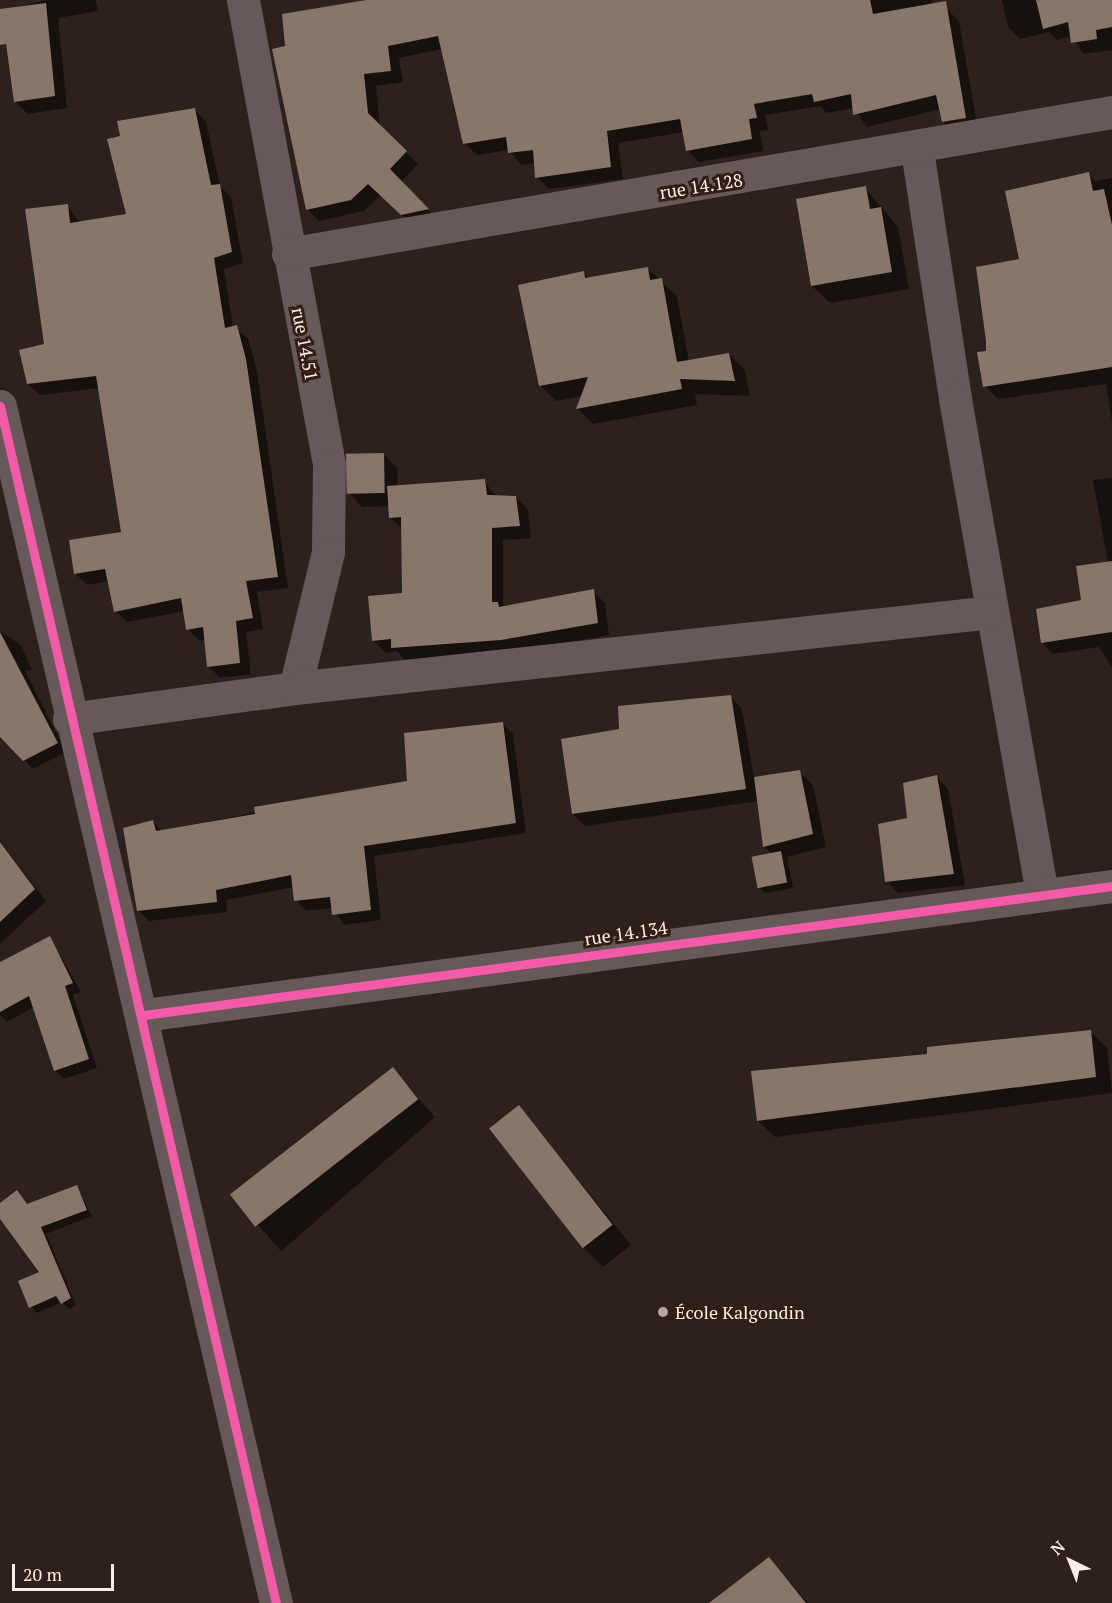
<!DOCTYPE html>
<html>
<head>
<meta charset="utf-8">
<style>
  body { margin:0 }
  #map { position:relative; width:1112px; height:1603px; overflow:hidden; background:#2c211c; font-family:"PT Serif",serif }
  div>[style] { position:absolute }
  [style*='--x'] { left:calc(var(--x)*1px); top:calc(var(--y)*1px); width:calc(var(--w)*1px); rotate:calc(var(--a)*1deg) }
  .shadow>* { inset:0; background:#0007; transform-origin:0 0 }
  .building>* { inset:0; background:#88766b; transform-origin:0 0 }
  .minor>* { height:33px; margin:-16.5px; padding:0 16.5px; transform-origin:16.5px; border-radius:16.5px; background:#665958 }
  .cycleway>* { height:9px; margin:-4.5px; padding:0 4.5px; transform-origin:4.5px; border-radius:4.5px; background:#f35aa7 }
  .dots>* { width:16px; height:16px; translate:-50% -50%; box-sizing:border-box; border:3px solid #321e16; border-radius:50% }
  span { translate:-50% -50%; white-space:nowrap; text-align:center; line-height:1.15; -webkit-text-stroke:6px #321e16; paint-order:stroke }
  .street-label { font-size:18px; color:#fdeee9 }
  .poi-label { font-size:18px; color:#fdeee9 }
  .left { translate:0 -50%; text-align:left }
  .north { position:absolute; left:1040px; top:1531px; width:60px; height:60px; -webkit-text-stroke:4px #321e16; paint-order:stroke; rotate:317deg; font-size:16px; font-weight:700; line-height:24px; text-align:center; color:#fdeee9 }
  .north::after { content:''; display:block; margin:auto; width:21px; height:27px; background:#fdeee9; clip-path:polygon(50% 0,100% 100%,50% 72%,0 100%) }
  .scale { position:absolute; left:12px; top:1564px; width:102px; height:27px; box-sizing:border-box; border:3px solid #fdeee9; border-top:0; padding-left:8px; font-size:18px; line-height:21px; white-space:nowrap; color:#fdeee9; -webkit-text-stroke:4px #321e16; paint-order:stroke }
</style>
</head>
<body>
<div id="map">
  <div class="shadow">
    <div style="clip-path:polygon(47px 0,96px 0,98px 11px,58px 18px,67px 108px,28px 114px,15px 101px,0 11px)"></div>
    <div style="clip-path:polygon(374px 0,932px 0,934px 12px,947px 9px,959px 21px,978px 130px,955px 134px,943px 122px,941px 109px,867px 127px,854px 108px,827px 113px,820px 106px,765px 115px,768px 130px,760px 131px,763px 151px,699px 162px,687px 150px,684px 132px,618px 143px,623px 179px,549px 189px,537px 177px,535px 163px,521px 165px,509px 150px,477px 155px,465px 143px,442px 49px,399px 58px,403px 82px,376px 86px,380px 126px,418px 164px,401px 182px,439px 221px,415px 227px,381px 195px,364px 211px,319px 221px,307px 209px,287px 48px)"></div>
    <div style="clip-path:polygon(1002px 0,1112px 0,1112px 50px,1084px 54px,1071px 36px,1057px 40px,1049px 32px,1020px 39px,1008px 27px)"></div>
    <div style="clip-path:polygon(195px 110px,206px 122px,220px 186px,231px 197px,243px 263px,224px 269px,233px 327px,248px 338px,257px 371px,288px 588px,257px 592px,263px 629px,246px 632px,251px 674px,220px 678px,208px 666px,205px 640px,199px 641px,188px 629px,185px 611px,127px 622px,115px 611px,109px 581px,87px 585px,75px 573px,123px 534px,100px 388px,40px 395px,28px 384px,46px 345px,67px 205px,80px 223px,128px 215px,121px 137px)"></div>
    <div style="clip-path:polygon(1088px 174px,1095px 181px,1112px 178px,1112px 422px,1106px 384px,998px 399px,985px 386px,988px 352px,1020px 260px)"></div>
    <div style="clip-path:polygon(865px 188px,898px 227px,909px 289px,830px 303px,812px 286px)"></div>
    <div style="clip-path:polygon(648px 269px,677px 296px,689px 362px,729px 354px,745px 370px,750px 396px,695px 394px,697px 405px,593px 424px,578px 409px,582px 396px,556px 401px,541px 386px,584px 273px,590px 279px)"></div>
    <div style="clip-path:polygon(384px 454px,397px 468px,398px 487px,484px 481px,497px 497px,516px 497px,528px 510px,531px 538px,503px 540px,503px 608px,593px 591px,605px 603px,609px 635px,514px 652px,405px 660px,397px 651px,386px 653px,373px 641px,404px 594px,403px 530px,390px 517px,389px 506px,362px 507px,349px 493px)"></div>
    <div style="clip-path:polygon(1112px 478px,1112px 667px,1099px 647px,1053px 654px,1042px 643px,1083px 601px,1108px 563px,1093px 480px)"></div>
    <div style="clip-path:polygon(0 631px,21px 645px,32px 670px,25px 671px,66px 752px,33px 769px,7px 742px,0 701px)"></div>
    <div style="clip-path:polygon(730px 696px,742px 709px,754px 778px,799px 772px,813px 785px,826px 847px,787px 857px,793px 888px,765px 893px,759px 887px,772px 854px,764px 846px,759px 801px,585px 826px,573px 814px,620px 731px)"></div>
    <div style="clip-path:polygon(502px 724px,513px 734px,526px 833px,374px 856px,381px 920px,344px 925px,333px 908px,306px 911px,296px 900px,294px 887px,226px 900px,227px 912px,149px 921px,139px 911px,153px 822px,162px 831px,408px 782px)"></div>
    <div style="clip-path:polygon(937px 777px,948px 789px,965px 885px,898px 893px,887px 881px,909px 819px)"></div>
    <div style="clip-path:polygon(0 841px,46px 901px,0 944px)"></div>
    <div style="clip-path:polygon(50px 938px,81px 992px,73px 995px,97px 1068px,64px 1079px,55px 1070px,34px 1007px,7px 1022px,0 1015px,0 964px)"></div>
    <div style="clip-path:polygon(1090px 1031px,1107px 1048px,1112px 1093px,775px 1137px,758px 1121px,929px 1056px)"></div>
    <div style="left:393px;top:1069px;width:64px;height:204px;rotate:49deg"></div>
    <div style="clip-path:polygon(519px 1107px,631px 1245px,603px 1267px,584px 1248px)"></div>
    <div style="clip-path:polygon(77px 1187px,92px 1216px,46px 1234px,76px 1305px,69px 1309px,62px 1302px,37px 1313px,31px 1307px,41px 1273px,0 1217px,0 1204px,17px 1192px,28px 1205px)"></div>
    <div style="clip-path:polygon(769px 1559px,808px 1603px,712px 1603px)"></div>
  </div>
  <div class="building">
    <div style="clip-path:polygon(366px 0,870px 0,873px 14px,946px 1px,966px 118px,942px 122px,936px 95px,853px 115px,851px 94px,814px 102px,812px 94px,754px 104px,757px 118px,749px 119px,752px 139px,686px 151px,680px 119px,607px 131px,611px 167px,535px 178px,533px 150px,508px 153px,506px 137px,463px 144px,438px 36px,388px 46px,391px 71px,364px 74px,368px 113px,407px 151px,390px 169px,429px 209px,401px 215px,368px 184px,351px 200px,306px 210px,272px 49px,285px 46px,282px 14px)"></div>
    <div style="clip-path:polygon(1036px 0,1112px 0,1112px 27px,1096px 30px,1097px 39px,1071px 43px,1068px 22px,1043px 29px)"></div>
    <div style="clip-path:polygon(46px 3px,55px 96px,14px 102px,6px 44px,0 45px,0 9px)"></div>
    <div style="clip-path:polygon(195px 108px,211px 185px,220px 184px,232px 252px,214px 258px,225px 328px,237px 325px,246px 359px,278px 577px,246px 581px,253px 618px,236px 621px,240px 663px,207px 667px,203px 627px,186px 630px,181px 598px,114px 612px,105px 569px,74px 574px,69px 540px,121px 532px,96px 376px,27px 384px,19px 350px,44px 344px,25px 209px,68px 204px,70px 223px,126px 214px,107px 139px,120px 136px,117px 121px)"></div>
    <div style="clip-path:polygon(1089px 172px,1093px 191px,1104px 189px,1112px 225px,1112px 367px,983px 387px,977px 352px,986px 351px,986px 341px,976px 267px,1019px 259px,1005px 191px)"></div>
    <div style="clip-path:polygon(866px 186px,870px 209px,881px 207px,892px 272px,811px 286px,796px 199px)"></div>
    <div style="clip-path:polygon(648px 267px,650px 280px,662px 278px,677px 362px,729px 353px,735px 381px,680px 379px,682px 389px,576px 409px,588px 377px,539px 386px,518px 285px,584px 271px,585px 278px)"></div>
    <div style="left:384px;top:453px;width:40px;height:38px;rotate:89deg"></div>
    <div style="clip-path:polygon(485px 479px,487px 495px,516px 496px,520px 526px,492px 528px,492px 602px,498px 602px,499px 607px,594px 589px,598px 623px,501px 640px,391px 648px,391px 639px,372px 641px,368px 596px,402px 593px,401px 517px,389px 518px,387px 486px)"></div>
    <div style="clip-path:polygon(1112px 561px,1112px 632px,1041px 643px,1036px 609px,1081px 600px,1076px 566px)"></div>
    <div style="clip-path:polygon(0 632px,58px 743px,23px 761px,0 737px)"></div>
    <div style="clip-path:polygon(731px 695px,746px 789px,572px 814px,561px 739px,619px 729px,618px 706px)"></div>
    <div style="clip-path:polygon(503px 722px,516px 823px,364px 846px,371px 910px,332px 915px,330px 897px,294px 901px,291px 875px,216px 890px,217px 902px,137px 911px,123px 828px,153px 820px,156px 831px,255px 814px,254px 807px,407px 781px,404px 733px)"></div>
    <div style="clip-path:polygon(800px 770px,813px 834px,763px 847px,754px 777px)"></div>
    <div style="clip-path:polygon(937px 775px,954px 874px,885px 882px,878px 824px,907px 818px,903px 783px)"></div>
    <div style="clip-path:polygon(0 842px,35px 889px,0 922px)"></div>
    <div style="left:781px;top:851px;width:32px;height:30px;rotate:79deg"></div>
    <div style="clip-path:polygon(50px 936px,73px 983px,65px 986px,89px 1059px,54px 1071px,29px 996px,0 1012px,0 962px)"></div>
    <div style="clip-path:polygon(1091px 1030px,1096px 1077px,757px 1121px,751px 1071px,927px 1054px,927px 1047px)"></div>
    <div style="left:393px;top:1067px;width:41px;height:207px;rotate:52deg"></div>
    <div style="left:519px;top:1105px;width:152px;height:38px;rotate:52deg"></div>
    <div style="clip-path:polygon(77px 1185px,87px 1210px,41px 1227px,71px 1298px,61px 1304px,56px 1296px,29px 1308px,18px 1281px,39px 1272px,0 1219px,0 1203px,17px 1190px,27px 1204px)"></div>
    <div style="clip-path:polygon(769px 1557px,806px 1603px,709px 1603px)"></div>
  </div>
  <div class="minor">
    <div style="--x:243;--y:0;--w:474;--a:79.5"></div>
    <div style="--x:329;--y:466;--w:86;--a:90.7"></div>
    <div style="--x:328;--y:552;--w:140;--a:103.6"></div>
    <div style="--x:917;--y:150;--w:252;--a:81.3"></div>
    <div style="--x:955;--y:399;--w:503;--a:80.03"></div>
    <div style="--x:288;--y:254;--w:836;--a:-9.78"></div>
    <div style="--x:0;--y:406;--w:1228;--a:77.02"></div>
    <div style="--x:69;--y:719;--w:228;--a:-7.8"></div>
    <div style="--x:295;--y:688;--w:700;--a:-6.23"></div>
    <div style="--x:144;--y:1015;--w:977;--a:-7.59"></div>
  </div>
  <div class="cycleway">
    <div style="--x:0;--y:406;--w:1228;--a:77.02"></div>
    <div style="--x:144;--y:1015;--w:977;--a:-7.59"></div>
  </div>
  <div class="dots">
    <div style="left:663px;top:1312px;background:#b4a6a1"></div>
  </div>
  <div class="street-label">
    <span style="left:701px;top:186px;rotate:-9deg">rue 14.128</span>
    <span style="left:305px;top:344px;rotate:79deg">rue 14.51</span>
    <span style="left:626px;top:933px;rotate:-8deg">rue 14.134</span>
  </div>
  <div class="poi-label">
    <span class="left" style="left:675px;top:1312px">École Kalgondin</span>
  </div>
  <div class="north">N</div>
  <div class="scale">20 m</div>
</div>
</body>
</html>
